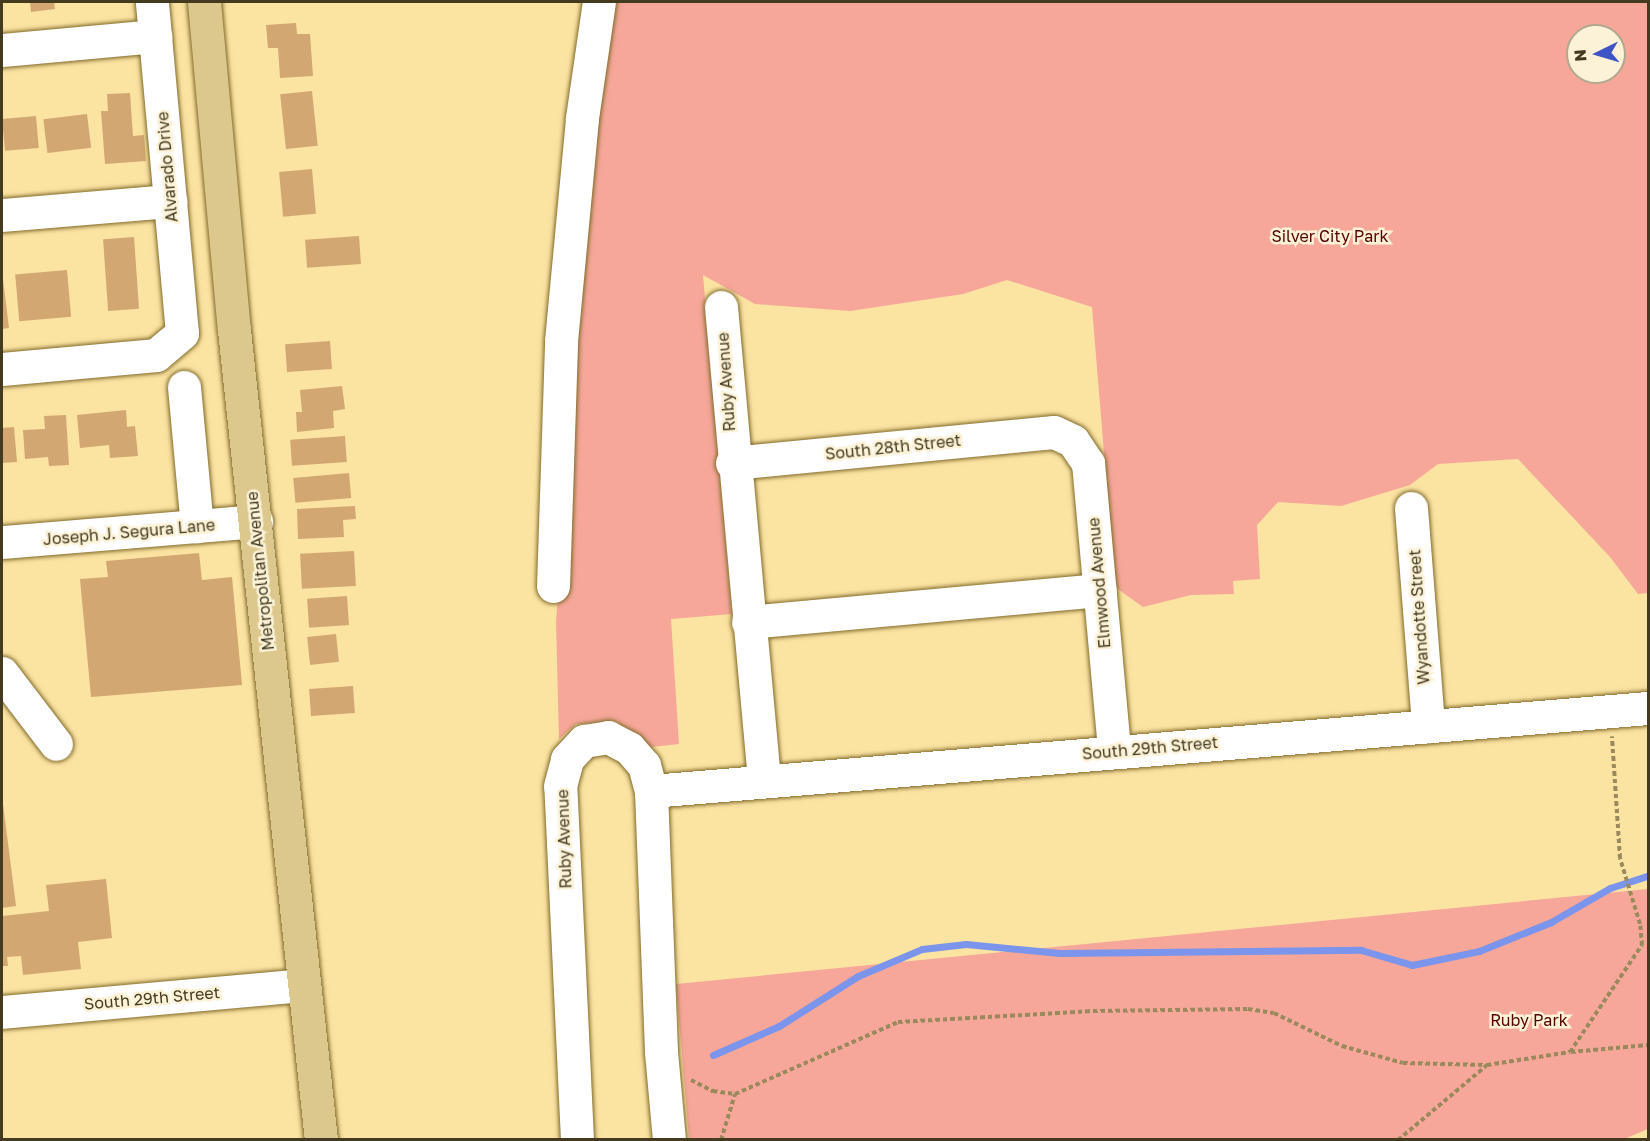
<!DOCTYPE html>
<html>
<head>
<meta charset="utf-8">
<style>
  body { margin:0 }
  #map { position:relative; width:1650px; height:1141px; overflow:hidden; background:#fbe3a2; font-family:"Golos Text",sans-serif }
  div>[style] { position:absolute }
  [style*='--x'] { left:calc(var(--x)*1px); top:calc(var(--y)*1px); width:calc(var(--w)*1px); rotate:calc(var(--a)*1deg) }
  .green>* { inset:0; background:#f6a799 }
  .stream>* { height:7px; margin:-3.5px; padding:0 3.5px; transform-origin:3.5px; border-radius:3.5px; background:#7b95ec }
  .building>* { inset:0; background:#d3a772; transform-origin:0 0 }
  .path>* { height:4px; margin-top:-2px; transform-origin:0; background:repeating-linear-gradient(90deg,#99895c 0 4.5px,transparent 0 7.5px) }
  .roads { filter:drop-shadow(0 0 2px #816b2b) drop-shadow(0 0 2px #816b2b) }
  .minor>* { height:33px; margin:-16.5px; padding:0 16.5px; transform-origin:16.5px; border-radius:16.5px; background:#fff }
  .major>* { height:33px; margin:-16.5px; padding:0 16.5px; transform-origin:16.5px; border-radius:16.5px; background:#dcc88d }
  span { translate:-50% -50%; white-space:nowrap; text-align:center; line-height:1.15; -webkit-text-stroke:5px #fbf2d8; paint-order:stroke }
  .street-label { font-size:16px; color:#433a1f }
  .park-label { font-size:16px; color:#560000 }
  .frame { position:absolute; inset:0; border:3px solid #433a1f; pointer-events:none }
  .north { position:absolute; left:1566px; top:24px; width:60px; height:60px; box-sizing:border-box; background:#fbf2d8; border:2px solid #b1a88e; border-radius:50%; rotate:265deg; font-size:16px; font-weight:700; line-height:24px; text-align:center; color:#433a1f }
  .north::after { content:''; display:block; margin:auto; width:21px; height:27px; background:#3e53c6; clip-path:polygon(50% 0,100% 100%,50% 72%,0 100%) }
</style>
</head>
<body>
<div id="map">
  <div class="green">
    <div style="clip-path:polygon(evenodd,609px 2px,1648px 2px,1648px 593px,1638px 594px,1610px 557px,1518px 459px,1438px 464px,1410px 485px,1341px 506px,1278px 502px,1257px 525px,1260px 579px,1233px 581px,1234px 594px,1191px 595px,1143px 607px,1115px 587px,1092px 307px,1007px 280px,963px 294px,850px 311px,755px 304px,703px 275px,732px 614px,671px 619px,679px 744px,642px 748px,618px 722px,576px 724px,559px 739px,556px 622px,588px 182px,609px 2px,1578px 36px,1614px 36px,1614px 72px,1578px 72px,1578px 36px)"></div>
    <div style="clip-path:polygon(1648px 889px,1648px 1129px,1624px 1139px,689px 1139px,676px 984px)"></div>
  </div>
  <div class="stream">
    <div style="--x:713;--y:1055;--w:72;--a:-23.7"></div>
    <div style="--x:779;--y:1026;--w:93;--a:-32.3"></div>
    <div style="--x:858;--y:976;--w:69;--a:-22.9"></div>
    <div style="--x:922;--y:949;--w:44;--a:-6.5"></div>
    <div style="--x:966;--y:944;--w:94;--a:5.5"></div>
    <div style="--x:1060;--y:953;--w:301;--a:-0.6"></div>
    <div style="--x:1361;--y:950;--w:53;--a:16.4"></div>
    <div style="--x:1412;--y:965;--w:68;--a:-11.8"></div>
    <div style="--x:1479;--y:951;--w:78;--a:-21.9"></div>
    <div style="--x:1551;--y:922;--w:68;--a:-30"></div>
    <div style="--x:1610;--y:888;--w:40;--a:-18"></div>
  </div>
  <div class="building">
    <div style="clip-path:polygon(30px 2px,54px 2px,55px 9px,31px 12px)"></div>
    <div style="clip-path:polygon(296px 23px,297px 34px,310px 34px,313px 76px,280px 78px,278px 48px,268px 48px,266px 25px)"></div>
    <div style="left:312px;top:91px;width:55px;height:32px;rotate:84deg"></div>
    <div style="clip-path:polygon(130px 93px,133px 136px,144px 135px,146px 161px,105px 164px,101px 111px,108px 111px,107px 94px)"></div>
    <div style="left:87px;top:114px;width:34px;height:44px;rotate:83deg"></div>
    <div style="left:36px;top:116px;width:32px;height:34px;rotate:85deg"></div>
    <div style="left:312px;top:169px;width:45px;height:33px;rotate:85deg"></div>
    <div style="left:359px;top:236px;width:28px;height:54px;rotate:86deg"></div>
    <div style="left:134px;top:237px;width:72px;height:31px;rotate:86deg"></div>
    <div style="left:67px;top:270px;width:47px;height:52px;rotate:85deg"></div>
    <div style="clip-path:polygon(2px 271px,9px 328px,2px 329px)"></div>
    <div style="left:330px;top:341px;width:28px;height:45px;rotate:86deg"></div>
    <div style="clip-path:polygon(342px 386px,345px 409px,333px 411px,334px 428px,297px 432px,296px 412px,302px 412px,300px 390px)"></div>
    <div style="clip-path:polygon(126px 410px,127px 427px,135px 426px,138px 456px,110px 458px,109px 445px,80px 448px,77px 415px)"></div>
    <div style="clip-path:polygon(66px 415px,69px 465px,49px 466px,48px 457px,25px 459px,23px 430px,45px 429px,44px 416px)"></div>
    <div style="clip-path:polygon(14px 427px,17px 462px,2px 463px,2px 428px)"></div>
    <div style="left:345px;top:436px;width:26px;height:55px;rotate:86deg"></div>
    <div style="left:349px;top:473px;width:25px;height:56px;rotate:85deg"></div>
    <div style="clip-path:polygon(355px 506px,356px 519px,343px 520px,344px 537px,298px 539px,297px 509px)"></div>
    <div style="left:354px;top:551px;width:35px;height:54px;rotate:87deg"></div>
    <div style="clip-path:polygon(199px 553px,202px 580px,232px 577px,242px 685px,91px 697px,80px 579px,108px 577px,106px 561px)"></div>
    <div style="left:347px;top:596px;width:29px;height:40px;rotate:86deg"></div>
    <div style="left:336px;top:634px;width:28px;height:29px;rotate:84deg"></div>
    <div style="left:353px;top:686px;width:27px;height:44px;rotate:86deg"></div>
    <div style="clip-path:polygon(2px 796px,16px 906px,2px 908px)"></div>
    <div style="clip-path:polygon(106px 879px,112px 938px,78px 942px,81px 969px,23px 975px,21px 956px,7px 957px,8px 966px,2px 966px,2px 916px,49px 911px,46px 885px)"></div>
  </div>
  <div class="path">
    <div style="--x:1571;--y:1052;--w:77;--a:-5.2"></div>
    <div style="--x:691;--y:1080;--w:25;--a:27"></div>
    <div style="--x:713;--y:1091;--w:22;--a:8"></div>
    <div style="--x:735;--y:1094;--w:178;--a:-23.8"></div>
    <div style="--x:898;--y:1022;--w:195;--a:-3.2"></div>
    <div style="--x:1093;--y:1011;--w:155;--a:-0.7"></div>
    <div style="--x:1248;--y:1009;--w:26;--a:9"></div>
    <div style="--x:1274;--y:1013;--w:76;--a:25.9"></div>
    <div style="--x:1342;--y:1046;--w:63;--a:15.6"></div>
    <div style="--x:1403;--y:1063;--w:84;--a:1.4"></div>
    <div style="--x:1487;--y:1065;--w:84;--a:-8.9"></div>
    <div style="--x:1570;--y:1052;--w:129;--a:-56.1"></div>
    <div style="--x:1642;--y:945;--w:21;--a:-95"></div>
    <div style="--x:1640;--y:924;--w:69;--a:-106.9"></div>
    <div style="--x:1620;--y:858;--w:122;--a:-93.8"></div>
    <div style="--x:721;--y:1140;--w:48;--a:-73.1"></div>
    <div style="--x:1398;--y:1140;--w:115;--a:-40.1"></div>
  </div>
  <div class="roads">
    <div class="minor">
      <div style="--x:2;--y:50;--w:154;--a:-5.2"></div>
      <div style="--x:2;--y:215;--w:169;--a:-4.8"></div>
      <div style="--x:721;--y:307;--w:474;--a:84.8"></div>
      <div style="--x:2;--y:369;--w:155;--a:-5.2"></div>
      <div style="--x:156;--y:355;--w:34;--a:-40"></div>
      <div style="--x:182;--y:333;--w:332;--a:-95.2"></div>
      <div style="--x:184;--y:387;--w:140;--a:84.7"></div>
      <div style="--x:732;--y:463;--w:323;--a:-5.5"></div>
      <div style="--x:1054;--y:432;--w:21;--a:25"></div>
      <div style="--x:1073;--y:441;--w:27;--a:56"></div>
      <div style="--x:1088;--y:463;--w:289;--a:84.8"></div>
      <div style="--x:1411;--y:508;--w:219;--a:85.5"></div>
      <div style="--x:2;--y:542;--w:255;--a:-4.7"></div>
      <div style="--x:553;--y:586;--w:245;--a:-88.1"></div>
      <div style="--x:561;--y:341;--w:224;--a:-84.6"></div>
      <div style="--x:582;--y:118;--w:117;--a:-81.7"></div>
      <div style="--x:748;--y:622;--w:353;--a:-5.2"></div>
      <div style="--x:2;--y:673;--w:89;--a:52.7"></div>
      <div style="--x:651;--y:791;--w:1000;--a:-4.76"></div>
      <div style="--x:2;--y:1012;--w:302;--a:-5.1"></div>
      <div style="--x:577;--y:1140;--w:354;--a:-92.7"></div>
      <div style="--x:560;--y:786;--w:28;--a:-75"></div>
      <div style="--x:567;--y:759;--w:25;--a:-47"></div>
      <div style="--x:584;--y:741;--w:24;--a:-9"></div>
      <div style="--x:608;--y:737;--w:24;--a:28"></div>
      <div style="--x:629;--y:748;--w:23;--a:49"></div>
      <div style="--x:644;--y:765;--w:27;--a:75"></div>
      <div style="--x:651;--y:791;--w:261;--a:87.8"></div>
      <div style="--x:661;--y:1052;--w:88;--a:84.8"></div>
    </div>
    <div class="major">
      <div style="--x:204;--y:2;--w:329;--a:84.8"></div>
      <div style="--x:234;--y:330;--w:815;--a:83.87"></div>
    </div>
  </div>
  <div class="street-label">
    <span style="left:167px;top:167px;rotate:-95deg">Alvarado Drive</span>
    <span style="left:726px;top:382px;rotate:-94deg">Ruby Avenue</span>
    <span style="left:893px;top:447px;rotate:-6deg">South 28th Street</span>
    <span style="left:129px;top:532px;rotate:-5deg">Joseph J. Segura Lane</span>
    <span style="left:260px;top:571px;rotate:-96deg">Metropolitan Avenue</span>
    <span style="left:1099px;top:583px;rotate:-95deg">Elmwood Avenue</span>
    <span style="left:1419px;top:617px;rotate:-94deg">Wyandotte Street</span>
    <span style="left:1150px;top:748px;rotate:-5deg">South 29th Street</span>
    <span style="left:564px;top:839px;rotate:-92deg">Ruby Avenue</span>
    <span style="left:152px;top:998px;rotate:-5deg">South 29th Street</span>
  </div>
  <div class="park-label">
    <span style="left:1330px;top:236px">Silver City Park</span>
    <span style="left:1529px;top:1020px">Ruby Park</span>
  </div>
  <div class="frame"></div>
  <div class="north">N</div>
</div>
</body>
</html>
